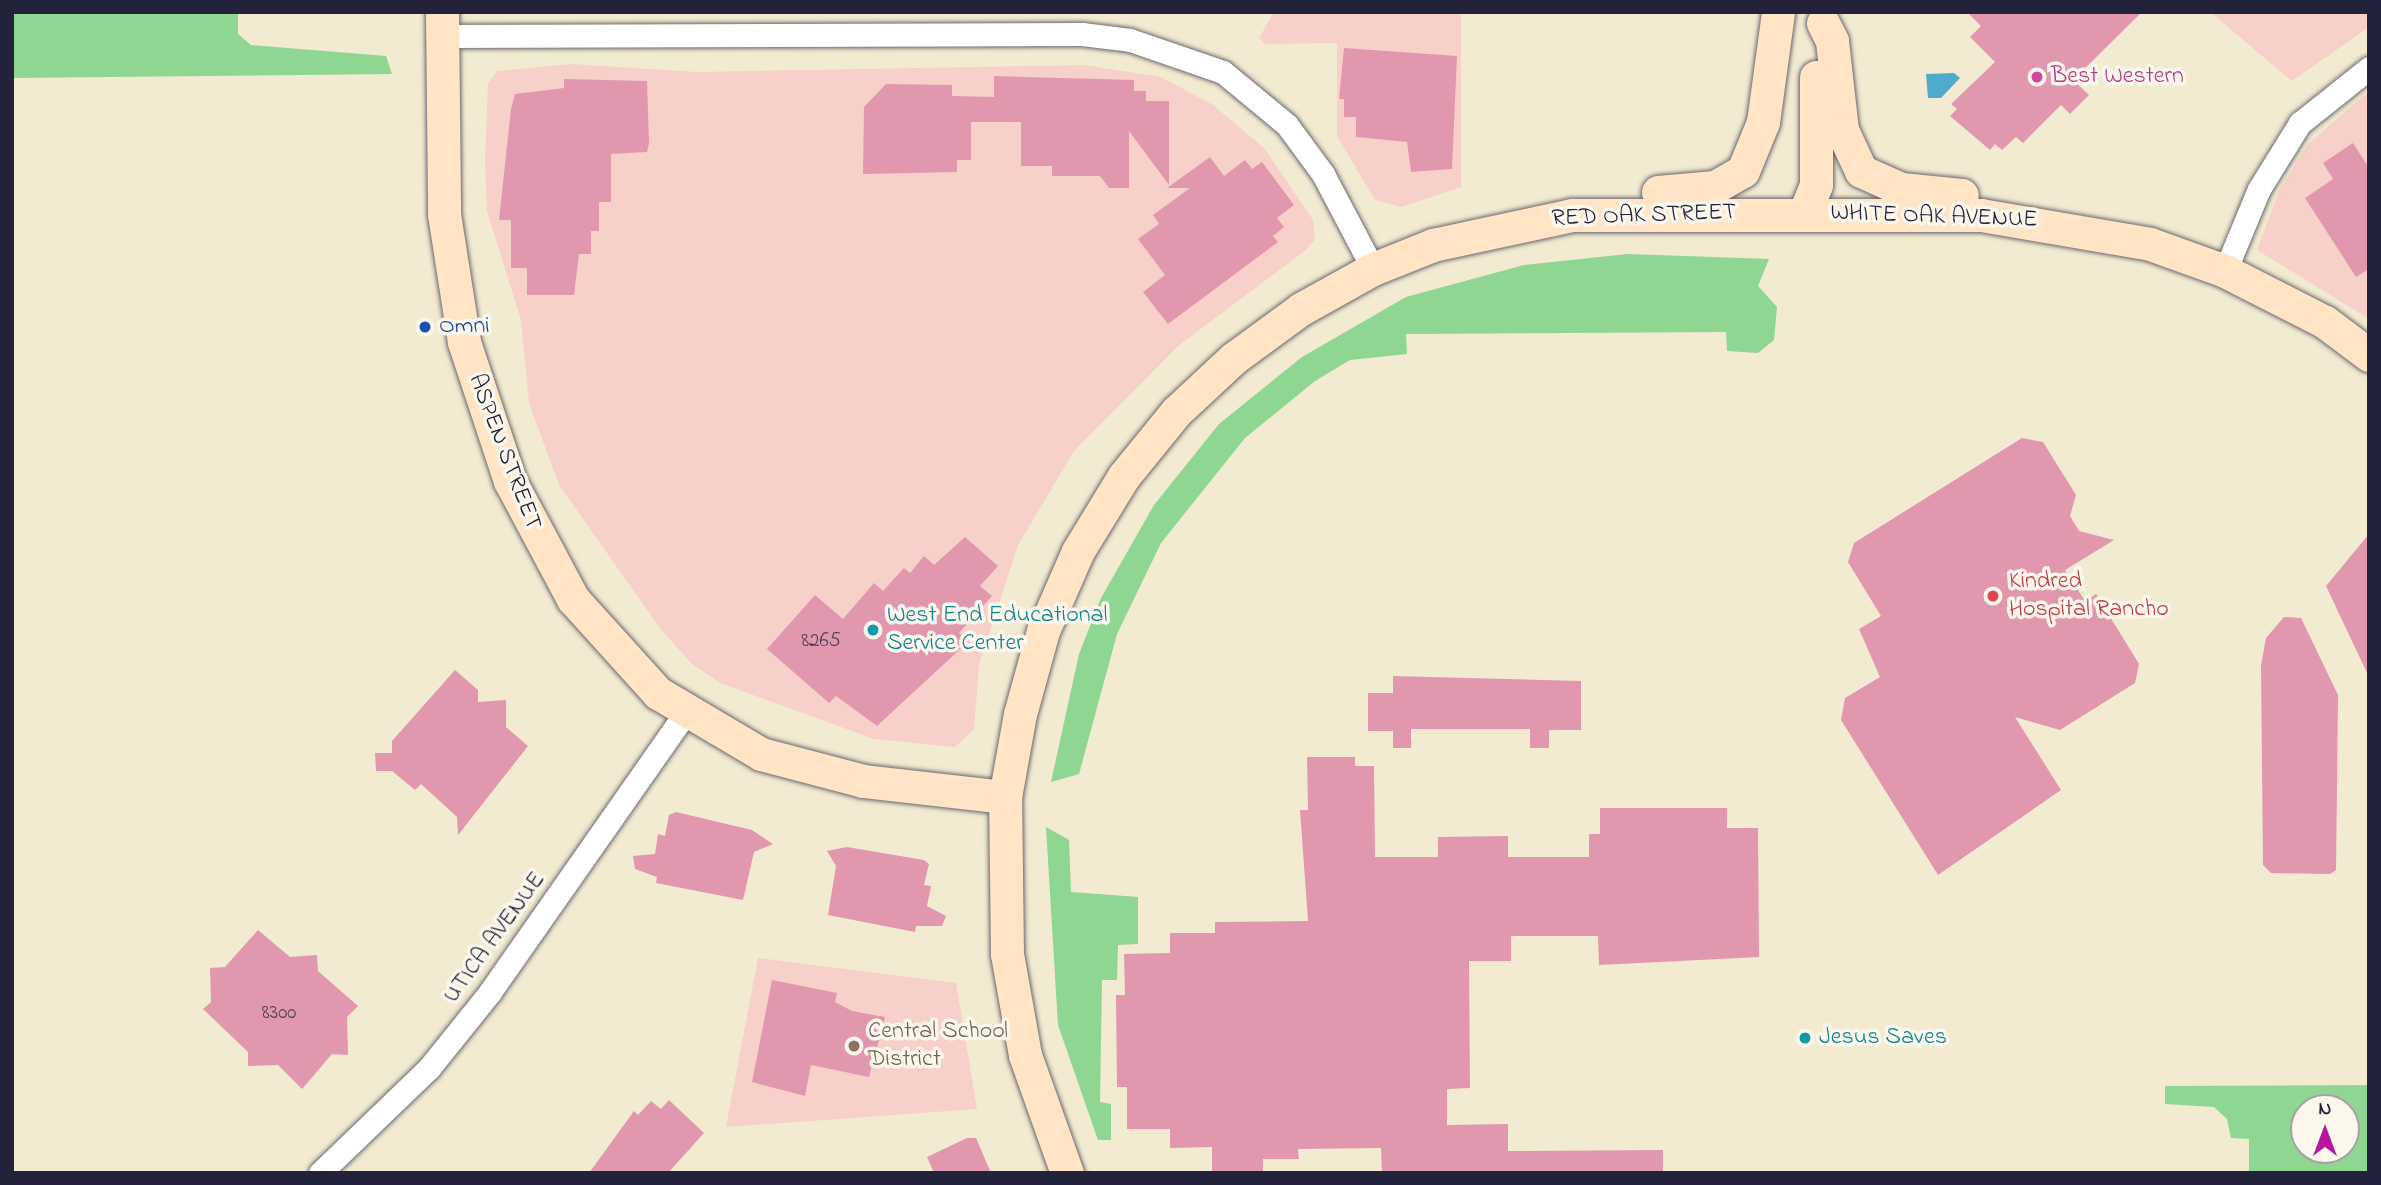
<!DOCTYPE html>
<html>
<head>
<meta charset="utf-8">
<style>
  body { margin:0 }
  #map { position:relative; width:2381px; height:1185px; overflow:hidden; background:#f2ead1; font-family:"Indie Flower",sans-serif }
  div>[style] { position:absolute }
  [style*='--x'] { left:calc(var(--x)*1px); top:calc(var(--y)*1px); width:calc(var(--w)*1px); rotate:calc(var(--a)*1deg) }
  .built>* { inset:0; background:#f7d0c9 }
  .green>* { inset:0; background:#8ed691 }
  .water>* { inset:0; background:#52a9ce }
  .building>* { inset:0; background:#e198af }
  .roads { filter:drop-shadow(0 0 2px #6b6870) drop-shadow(0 0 2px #6b6870) }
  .street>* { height:23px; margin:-11.5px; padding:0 11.5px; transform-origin:11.5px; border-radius:11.5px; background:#fff }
  .secondary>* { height:33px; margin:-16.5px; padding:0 16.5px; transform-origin:16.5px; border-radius:16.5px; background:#ffe4c6 }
  .dots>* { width:19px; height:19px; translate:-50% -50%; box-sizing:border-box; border:4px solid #fbf7ec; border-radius:50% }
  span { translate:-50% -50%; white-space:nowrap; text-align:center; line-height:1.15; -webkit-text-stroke:7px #fbf7ec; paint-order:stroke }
  .number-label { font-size:21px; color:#524058 }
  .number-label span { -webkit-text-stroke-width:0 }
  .hotel-label { font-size:24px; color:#b23c85 }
  .left { translate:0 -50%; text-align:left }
  .street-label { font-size:24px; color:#22223b }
  .transit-label { font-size:24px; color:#164399 }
  .health-label { font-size:24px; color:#be3a42 }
  .culture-label { font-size:24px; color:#0d838f }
  .education-label { font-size:24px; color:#785e54 }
  .frame { position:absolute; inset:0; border:14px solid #22223b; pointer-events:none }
  .north { position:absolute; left:2290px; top:1094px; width:70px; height:70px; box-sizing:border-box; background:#fbf7ec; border:2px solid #a4a2a5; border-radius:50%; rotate:0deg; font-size:19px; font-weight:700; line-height:28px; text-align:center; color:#22223b }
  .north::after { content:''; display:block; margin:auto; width:24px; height:32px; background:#b5179e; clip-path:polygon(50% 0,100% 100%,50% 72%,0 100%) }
</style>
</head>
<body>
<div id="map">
  <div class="built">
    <div style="clip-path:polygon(1274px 12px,1461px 12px,1461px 187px,1401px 207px,1375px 200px,1337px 136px,1337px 43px,1266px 44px,1259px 38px)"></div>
    <div style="clip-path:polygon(2210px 12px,2369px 12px,2369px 27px,2292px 81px)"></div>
    <div style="clip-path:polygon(571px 64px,697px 72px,1084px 65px,1161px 77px,1213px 105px,1265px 149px,1313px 220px,1315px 239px,1306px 250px,1178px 346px,1074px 451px,1018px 545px,979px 665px,974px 729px,955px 747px,874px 739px,720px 683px,691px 663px,660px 628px,559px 485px,529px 403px,521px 320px,487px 211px,485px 161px,488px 84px,497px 71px)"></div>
    <div style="clip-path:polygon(2369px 91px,2369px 319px,2257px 250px,2279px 191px,2308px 144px)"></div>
    <div style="clip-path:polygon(758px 958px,956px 983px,977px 1109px,726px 1127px)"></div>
  </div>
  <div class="green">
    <div style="clip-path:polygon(12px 12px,238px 12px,238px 34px,251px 45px,386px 56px,392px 74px,12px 78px)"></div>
    <div style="clip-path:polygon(1628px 254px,1769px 259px,1758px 286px,1777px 307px,1774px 340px,1758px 353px,1727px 351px,1726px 332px,1406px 334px,1407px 354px,1350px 360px,1315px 381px,1245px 438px,1161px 543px,1117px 634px,1079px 774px,1051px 782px,1079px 654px,1101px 598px,1154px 505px,1219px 424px,1302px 357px,1406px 297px,1524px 265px)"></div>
    <div style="clip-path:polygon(1046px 827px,1069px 840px,1071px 892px,1138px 897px,1138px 944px,1118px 945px,1117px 980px,1102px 980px,1100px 1102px,1111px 1104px,1111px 1140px,1098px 1140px,1058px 1025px)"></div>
    <div style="clip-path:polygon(evenodd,2369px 1085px,2369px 1173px,2249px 1173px,2249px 1139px,2231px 1138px,2227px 1119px,2214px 1107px,2165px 1104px,2165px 1086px,2369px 1085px,2346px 1108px,2346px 1150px,2304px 1150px,2304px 1108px,2346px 1108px)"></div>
  </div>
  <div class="water">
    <div style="clip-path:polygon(1954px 73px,1960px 78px,1941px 98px,1928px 98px,1926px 74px)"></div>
  </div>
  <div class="building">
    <div style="clip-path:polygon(1967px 12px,2142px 12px,2073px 80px,2089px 95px,2070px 114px,2061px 105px,2023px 143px,2016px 137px,2002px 150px,1995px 144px,1990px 150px,1950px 116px,1957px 109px,1951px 104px,1995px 62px,1970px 37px,1981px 26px)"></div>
    <div style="clip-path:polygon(1344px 48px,1457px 56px,1452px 169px,1411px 172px,1407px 142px,1356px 137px,1356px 117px,1344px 117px,1344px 99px,1339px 99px)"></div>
    <div style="clip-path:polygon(994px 76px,1134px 80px,1134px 91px,1146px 91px,1146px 101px,1169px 101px,1169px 185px,1129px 131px,1129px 188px,1109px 188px,1100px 176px,1052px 176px,1052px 166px,1021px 166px,1021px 122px,971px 122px,971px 160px,957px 160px,957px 172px,863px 174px,864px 107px,886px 84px,952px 85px,952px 96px,994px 97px)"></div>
    <div style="clip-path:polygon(564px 79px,647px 81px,649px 143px,647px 152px,611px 154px,611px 202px,599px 202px,599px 231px,591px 231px,591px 254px,579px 254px,574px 295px,527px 295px,527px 268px,511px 268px,511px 220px,499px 220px,511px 109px,515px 94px,564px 88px)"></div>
    <div style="clip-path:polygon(2353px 143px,2369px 168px,2369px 269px,2356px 277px,2305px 198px,2333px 179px,2323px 163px)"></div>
    <div style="clip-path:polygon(1210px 157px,1224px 176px,1245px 160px,1252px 169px,1262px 162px,1294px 205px,1277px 218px,1284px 227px,1273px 236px,1278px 242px,1168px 324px,1143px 292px,1165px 275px,1138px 239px,1159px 224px,1153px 215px,1190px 188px,1167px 188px)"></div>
    <div style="clip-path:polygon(2022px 438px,2043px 442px,2076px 495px,2070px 516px,2079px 531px,2114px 540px,2065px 570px,2085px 601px,2096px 594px,2139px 664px,2135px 683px,2060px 730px,2015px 717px,2061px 790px,1938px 875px,1841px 720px,1845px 698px,1880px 677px,1859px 629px,1881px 616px,1848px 562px,1854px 543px)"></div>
    <div style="clip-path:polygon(2369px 534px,2369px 677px,2326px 586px)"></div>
    <div style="clip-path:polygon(965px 537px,998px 566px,980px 586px,992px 596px,959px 633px,969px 641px,877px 726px,836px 696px,829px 703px,767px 649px,815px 595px,843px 619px,874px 583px,883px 591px,904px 568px,910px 573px,924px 556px,934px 565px)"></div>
    <div style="clip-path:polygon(2284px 617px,2301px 618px,2338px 695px,2336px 870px,2330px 874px,2271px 873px,2263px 865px,2261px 665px,2266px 638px)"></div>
    <div style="clip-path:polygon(455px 670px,478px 690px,478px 702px,506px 700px,506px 727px,528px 746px,458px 835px,457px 817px,421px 784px,415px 790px,392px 771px,376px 771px,375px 753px,392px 753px,392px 741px)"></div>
    <div style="clip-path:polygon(1393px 676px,1581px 681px,1581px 730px,1549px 730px,1549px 748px,1530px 748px,1530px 729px,1411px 729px,1411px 748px,1393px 748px,1393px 731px,1368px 731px,1368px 693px,1393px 693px)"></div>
    <div style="clip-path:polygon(1307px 757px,1355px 757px,1355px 766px,1374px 766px,1375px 857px,1438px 857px,1438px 837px,1508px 836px,1508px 857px,1589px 857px,1589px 834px,1600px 834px,1600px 808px,1727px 808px,1727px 828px,1758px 828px,1759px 957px,1599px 965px,1598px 936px,1511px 936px,1511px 961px,1469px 961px,1470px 1088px,1447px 1089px,1447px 1125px,1508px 1124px,1508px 1151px,1663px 1150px,1663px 1173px,1382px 1173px,1381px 1148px,1298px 1149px,1299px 1159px,1263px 1159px,1263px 1173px,1212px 1173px,1212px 1147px,1170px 1148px,1170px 1129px,1127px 1129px,1127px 1087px,1117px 1087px,1116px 995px,1125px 995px,1124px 954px,1170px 953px,1170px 933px,1215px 933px,1215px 922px,1308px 921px,1300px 810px,1308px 810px)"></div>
    <div style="clip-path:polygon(676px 812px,752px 830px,773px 844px,754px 852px,743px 900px,656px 883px,657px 877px,635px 869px,633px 856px,655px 854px,658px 834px,665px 836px,669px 815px)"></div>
    <div style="clip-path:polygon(847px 847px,924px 860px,929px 864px,924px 885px,931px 886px,927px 906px,946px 916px,942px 926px,916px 926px,915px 932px,828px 915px,836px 866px,827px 851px)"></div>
    <div style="clip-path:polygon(258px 930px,290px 957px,317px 955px,318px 971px,358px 1006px,347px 1017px,348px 1055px,332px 1054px,302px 1089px,278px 1065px,248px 1066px,248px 1052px,203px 1009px,211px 1002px,210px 968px,225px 967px)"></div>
    <div style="clip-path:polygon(772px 980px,837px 993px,835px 1002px,852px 1011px,885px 1017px,869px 1077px,811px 1065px,805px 1096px,752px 1082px)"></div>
    <div style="clip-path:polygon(669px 1100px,704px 1133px,668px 1173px,589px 1173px,634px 1111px,638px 1115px,651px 1101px,661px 1109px)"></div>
    <div style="clip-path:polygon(967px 1138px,976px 1138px,991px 1173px,934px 1173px,927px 1157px)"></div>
  </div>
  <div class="roads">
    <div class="street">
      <div style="--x:442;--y:36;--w:640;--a:-0.18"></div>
      <div style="--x:1082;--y:34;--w:48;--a:7.1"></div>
      <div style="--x:1130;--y:40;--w:98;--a:19"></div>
      <div style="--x:1223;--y:72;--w:83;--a:39.6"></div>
      <div style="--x:1287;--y:125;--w:61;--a:53.7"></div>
      <div style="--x:1323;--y:174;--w:107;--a:62.2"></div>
      <div style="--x:2225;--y:271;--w:89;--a:-67.5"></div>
      <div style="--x:2259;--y:189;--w:78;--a:-58.2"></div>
      <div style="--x:2300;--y:123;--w:88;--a:-38.6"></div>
      <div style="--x:320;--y:1173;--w:151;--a:-43.9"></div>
      <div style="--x:429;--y:1068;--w:97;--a:-51.2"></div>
      <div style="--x:490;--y:992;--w:340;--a:-55"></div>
    </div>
    <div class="secondary">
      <div style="--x:442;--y:12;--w:202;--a:89.4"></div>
      <div style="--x:444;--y:214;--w:130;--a:81.1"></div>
      <div style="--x:464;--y:342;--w:146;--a:71.7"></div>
      <div style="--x:510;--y:481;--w:134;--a:61.9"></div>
      <div style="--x:573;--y:599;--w:127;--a:47.9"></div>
      <div style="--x:658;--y:693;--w:120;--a:30.6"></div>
      <div style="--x:761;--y:754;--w:106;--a:14.8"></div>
      <div style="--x:863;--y:781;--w:143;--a:6.4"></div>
      <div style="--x:1823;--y:23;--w:20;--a:63"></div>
      <div style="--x:1832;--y:41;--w:90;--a:83.6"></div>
      <div style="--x:1842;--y:130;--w:45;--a:65.1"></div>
      <div style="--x:1861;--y:171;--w:44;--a:24.2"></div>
      <div style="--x:1901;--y:189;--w:61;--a:5.6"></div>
      <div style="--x:1658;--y:192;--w:57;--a:-5"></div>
      <div style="--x:1715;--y:187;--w:32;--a:-30"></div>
      <div style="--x:1743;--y:171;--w:53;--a:-67.8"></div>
      <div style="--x:1763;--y:122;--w:111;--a:-82.2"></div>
      <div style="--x:1805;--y:212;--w:29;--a:-68"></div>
      <div style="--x:1816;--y:185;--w:108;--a:-90"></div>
      <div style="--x:1067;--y:1173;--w:125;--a:-109.6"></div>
      <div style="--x:1025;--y:1055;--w:103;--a:-100.1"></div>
      <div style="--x:1007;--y:954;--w:157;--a:-90.7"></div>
      <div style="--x:1005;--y:797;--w:84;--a:-79.8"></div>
      <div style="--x:1020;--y:714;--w:86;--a:-74.5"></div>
      <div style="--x:1043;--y:631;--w:87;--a:-66.4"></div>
      <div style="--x:1078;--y:551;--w:88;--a:-58.5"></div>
      <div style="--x:1124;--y:476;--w:82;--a:-50.9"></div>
      <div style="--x:1176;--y:412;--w:79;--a:-43"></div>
      <div style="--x:1234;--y:358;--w:83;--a:-36.2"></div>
      <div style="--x:1301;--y:309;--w:82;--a:-29.1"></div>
      <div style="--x:1373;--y:269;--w:65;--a:-21.8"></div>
      <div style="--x:1433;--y:245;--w:142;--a:-12.2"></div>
      <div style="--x:1572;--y:215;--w:409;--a:0"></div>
      <div style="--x:1981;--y:215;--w:171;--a:9.7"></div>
      <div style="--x:2150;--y:244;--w:80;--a:19.8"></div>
      <div style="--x:2225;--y:271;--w:112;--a:27"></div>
      <div style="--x:2325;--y:322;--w:55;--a:36.9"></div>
    </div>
  </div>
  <div class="dots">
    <div style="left:2037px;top:77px;background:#d1479c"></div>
    <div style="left:425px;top:327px;background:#1a4fb4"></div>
    <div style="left:1993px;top:596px;background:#e0444e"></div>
    <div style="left:873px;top:630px;background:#0f9aa8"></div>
    <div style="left:1805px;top:1038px;background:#0f9aa8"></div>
    <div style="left:854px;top:1046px;background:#8d6e63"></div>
  </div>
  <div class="number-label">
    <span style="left:821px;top:641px">8265</span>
    <span style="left:279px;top:1013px">8300</span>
  </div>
  <div class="hotel-label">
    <span class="left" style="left:2051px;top:77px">Best Western</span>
  </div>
  <div class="street-label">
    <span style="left:1644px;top:216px;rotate:-2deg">RED OAK STREET</span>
    <span style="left:1934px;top:217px;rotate:2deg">WHITE OAK AVENUE</span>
    <span style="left:504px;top:452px;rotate:69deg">ASPEN STREET</span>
    <span style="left:495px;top:938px;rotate:-54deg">UTICA AVENUE</span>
  </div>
  <div class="transit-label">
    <span class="left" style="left:439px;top:327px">Omni</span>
  </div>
  <div class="health-label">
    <span class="left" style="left:2009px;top:596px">Kindred<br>Hospital Rancho</span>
  </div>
  <div class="culture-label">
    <span class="left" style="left:887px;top:630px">West End Educational<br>Service Center</span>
    <span class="left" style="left:1819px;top:1038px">Jesus Saves</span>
  </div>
  <div class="education-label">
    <span class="left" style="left:868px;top:1046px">Central School<br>District</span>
  </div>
  <div class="frame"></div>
  <div class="north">N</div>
</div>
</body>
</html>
